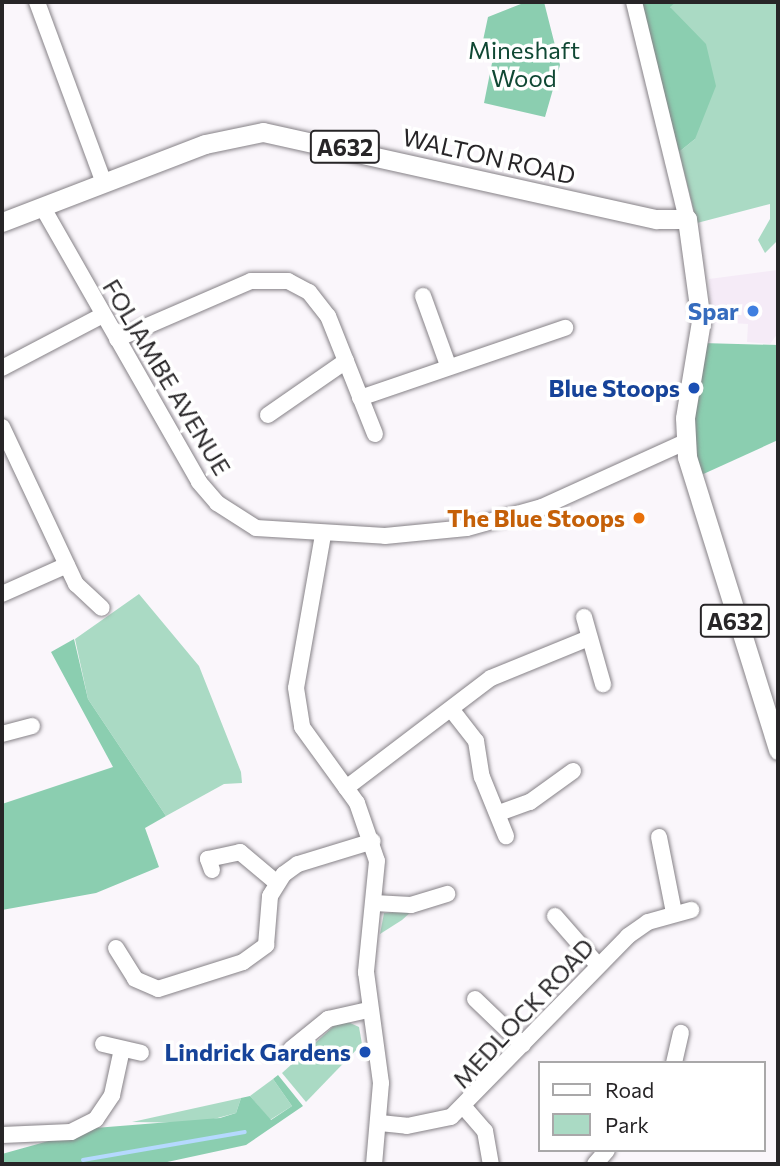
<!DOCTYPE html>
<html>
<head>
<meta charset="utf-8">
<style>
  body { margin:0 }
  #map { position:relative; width:780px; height:1166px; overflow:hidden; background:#faf6fb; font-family:Commissioner,sans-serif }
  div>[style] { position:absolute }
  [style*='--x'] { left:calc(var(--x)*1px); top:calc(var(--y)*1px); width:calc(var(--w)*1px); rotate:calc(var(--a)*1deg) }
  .built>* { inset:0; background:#f5ebf7 }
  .green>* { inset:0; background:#aadac4 }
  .forest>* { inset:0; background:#8bceb0 }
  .stream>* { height:3.5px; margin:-1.75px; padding:0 1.75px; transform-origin:1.75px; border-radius:1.75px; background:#b5d9fe }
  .roads { filter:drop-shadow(0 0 2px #868287) drop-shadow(0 0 2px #868287) }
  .minor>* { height:16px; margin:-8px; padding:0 8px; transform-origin:8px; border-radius:8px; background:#fff }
  .major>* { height:19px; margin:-9.5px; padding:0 9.5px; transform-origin:9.5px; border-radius:9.5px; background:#fff }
  .dots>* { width:19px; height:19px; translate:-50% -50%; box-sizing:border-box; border:4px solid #fff; border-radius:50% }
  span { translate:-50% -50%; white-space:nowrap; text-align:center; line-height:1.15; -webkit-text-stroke:7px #fff; paint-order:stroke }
  .shield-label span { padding:2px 5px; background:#fff; border:2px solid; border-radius:5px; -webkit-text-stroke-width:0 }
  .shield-label { font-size:23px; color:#272527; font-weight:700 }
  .park-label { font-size:24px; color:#104834 }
  .street-label { font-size:24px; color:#272527 }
  .shop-label { font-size:24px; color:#366cbe; font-weight:700 }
  .right { translate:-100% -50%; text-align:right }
  .transit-label { font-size:24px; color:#164399; font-weight:700 }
  .food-label { font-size:24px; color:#c56008; font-weight:700 }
  .frame { position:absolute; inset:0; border:4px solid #272527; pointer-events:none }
  .legend { position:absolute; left:538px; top:1061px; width:228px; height:91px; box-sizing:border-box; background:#fff; border:2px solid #a9a8a9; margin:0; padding:9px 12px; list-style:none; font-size:21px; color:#272527 }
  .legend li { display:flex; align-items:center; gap:14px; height:35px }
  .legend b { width:35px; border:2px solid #a9a8a9 }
</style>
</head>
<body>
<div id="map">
  <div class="built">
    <div style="clip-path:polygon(778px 270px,778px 333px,770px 344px,747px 342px,748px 324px,710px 322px,709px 279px)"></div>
  </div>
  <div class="green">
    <div style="clip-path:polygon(676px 2px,778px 2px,778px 240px,765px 253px,758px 240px,770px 219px,770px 204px,697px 223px,679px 152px,695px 139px,670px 6px)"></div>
    <div style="clip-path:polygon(139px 594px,199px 666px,241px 772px,242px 783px,224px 784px,166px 816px,88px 699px,75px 639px)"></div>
    <div style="clip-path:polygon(412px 911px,402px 920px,380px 934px,384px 913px)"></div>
    <div style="clip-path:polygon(348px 1022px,359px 1027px,362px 1044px,306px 1102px,282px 1073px,335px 1025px)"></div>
    <div style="clip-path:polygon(273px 1079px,292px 1106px,270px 1120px,250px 1096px)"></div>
    <div style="clip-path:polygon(241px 1098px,236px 1113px,199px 1123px,132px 1122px)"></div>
  </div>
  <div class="forest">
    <div style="clip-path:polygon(526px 2px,544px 2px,560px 65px,545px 117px,484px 103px,495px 48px,482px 45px,488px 17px)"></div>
    <div style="clip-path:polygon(641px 2px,676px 2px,670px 7px,706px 44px,716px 86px,695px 139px,679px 152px)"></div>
    <div style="clip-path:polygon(702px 343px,778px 345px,778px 440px,699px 476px,692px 400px)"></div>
    <div style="clip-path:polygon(74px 639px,88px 699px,166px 816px,145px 828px,159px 867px,96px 893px,2px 910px,2px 804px,113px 767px,51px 652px)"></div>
    <div style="clip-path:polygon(278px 1075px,303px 1106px,246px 1145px,158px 1164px,2px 1164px,2px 1154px,95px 1128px,220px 1118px,236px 1113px,241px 1098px,250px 1096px,271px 1120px,292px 1106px,273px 1079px)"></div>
  </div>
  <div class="stream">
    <div style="--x:83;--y:1160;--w:164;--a:-9.8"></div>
  </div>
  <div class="roads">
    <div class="minor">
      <div style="--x:37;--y:2;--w:193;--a:69.7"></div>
      <div style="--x:634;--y:2;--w:223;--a:76.3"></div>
      <div style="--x:43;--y:208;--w:315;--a:60.3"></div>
      <div style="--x:199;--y:482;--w:28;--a:49"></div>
      <div style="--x:217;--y:503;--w:46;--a:32.7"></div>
      <div style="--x:256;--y:528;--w:129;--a:3.5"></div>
      <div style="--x:385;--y:536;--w:82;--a:-5.6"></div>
      <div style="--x:467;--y:528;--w:78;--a:-15.6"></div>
      <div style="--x:542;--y:507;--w:157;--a:-24.4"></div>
      <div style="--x:423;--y:296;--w:73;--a:70.1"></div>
      <div style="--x:117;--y:339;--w:146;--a:-23.4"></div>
      <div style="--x:251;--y:281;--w:37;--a:0"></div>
      <div style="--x:288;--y:281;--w:24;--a:28"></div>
      <div style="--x:309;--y:292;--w:31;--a:52"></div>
      <div style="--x:328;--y:316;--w:127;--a:68.3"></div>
      <div style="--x:2;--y:368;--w:114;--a:-27.7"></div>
      <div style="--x:360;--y:398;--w:217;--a:-18.9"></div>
      <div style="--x:268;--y:415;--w:95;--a:-34.7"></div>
      <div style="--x:2;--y:427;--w:174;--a:64.8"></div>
      <div style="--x:76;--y:584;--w:35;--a:43"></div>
      <div style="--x:323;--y:535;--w:155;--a:100"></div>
      <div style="--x:296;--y:688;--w:39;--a:81"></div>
      <div style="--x:302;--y:727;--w:94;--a:54.1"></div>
      <div style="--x:357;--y:803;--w:61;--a:71"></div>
      <div style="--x:377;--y:861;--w:112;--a:95.7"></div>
      <div style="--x:366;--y:972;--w:112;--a:82.3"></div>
      <div style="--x:381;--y:1083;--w:81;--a:94.9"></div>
      <div style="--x:2;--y:594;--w:71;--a:-24"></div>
      <div style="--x:584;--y:617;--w:70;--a:74.2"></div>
      <div style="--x:451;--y:709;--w:41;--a:52"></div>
      <div style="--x:476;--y:741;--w:36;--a:81"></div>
      <div style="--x:482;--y:777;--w:64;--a:67.9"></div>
      <div style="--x:2;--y:734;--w:31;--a:-15"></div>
      <div style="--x:346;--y:788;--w:182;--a:-37.2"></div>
      <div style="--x:491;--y:678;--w:106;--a:-22.2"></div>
      <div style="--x:499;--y:813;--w:33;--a:-20"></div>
      <div style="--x:530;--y:802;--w:53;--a:-35.8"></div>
      <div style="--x:659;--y:837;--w:77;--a:78.8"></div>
      <div style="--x:212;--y:870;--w:12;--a:-110"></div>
      <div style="--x:208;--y:859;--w:33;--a:-12"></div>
      <div style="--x:240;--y:852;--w:48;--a:40"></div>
      <div style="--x:374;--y:903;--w:37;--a:3"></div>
      <div style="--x:411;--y:905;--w:38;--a:-17"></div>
      <div style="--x:555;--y:916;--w:64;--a:48.8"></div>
      <div style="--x:116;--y:948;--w:36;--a:58"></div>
      <div style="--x:135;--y:979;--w:25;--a:23"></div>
      <div style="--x:158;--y:989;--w:89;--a:-17.6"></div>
      <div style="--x:243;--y:962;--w:29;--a:-36"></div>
      <div style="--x:266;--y:945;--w:49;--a:-85.3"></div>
      <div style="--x:270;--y:896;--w:26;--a:-58"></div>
      <div style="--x:284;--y:874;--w:17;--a:-36"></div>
      <div style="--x:298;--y:864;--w:78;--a:-17"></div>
      <div style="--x:475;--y:999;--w:66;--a:43.8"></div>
      <div style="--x:103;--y:1044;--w:39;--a:13"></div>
      <div style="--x:291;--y:1049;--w:48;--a:-39"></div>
      <div style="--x:328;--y:1019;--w:41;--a:-12.7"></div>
      <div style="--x:674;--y:1063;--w:31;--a:-77"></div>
      <div style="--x:464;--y:1107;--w:32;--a:49"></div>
      <div style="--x:485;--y:1131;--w:34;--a:80"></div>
      <div style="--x:380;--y:1123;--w:27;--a:6"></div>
      <div style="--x:407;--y:1126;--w:45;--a:-11.6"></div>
      <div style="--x:451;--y:1117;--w:253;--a:-45.6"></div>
      <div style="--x:628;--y:936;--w:24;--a:-35"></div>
      <div style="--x:648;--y:922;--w:45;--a:-15.6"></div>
      <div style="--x:2;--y:1135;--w:69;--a:-2.5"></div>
      <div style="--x:71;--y:1132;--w:28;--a:-27"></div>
      <div style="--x:96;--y:1119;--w:29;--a:-56"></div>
      <div style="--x:112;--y:1095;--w:47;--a:-77.7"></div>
      <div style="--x:595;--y:1164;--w:18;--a:-49"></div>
    </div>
    <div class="major">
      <div style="--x:2;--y:222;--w:217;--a:-21"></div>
      <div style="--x:205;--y:144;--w:59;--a:-11.7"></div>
      <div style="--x:263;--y:132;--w:403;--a:12.5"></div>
      <div style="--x:656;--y:219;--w:31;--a:0"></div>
      <div style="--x:687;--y:219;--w:103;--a:82.2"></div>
      <div style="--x:701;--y:321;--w:98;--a:99.4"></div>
      <div style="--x:685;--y:418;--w:39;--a:87"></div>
      <div style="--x:687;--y:457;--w:307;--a:72.7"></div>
    </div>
  </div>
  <div class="dots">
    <div style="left:753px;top:311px;background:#3f7fe0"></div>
    <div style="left:694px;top:388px;background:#1a4fb4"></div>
    <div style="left:639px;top:518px;background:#e8710a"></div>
    <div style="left:365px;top:1052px;background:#1a4fb4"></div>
  </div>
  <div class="shield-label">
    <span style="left:345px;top:147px">A632</span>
    <span style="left:735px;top:621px">A632</span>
  </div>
  <div class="park-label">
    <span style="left:524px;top:64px">Mineshaft<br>Wood</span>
  </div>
  <div class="street-label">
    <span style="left:489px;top:156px;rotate:13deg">WALTON ROAD</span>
    <span style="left:167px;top:377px;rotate:59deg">FOLJAMBE AVENUE</span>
    <span style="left:523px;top:1013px;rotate:-47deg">MEDLOCK ROAD</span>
  </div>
  <div class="shop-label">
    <span class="right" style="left:739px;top:311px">Spar</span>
  </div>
  <div class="transit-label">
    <span class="right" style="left:680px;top:388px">Blue Stoops</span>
    <span class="right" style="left:351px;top:1052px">Lindrick Gardens</span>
  </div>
  <div class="food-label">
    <span class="right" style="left:625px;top:518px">The Blue Stoops</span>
  </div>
  <div class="frame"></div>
  <ul class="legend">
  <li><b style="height:9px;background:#fff"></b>Road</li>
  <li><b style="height:19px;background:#aadac4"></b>Park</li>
  </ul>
</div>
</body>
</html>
